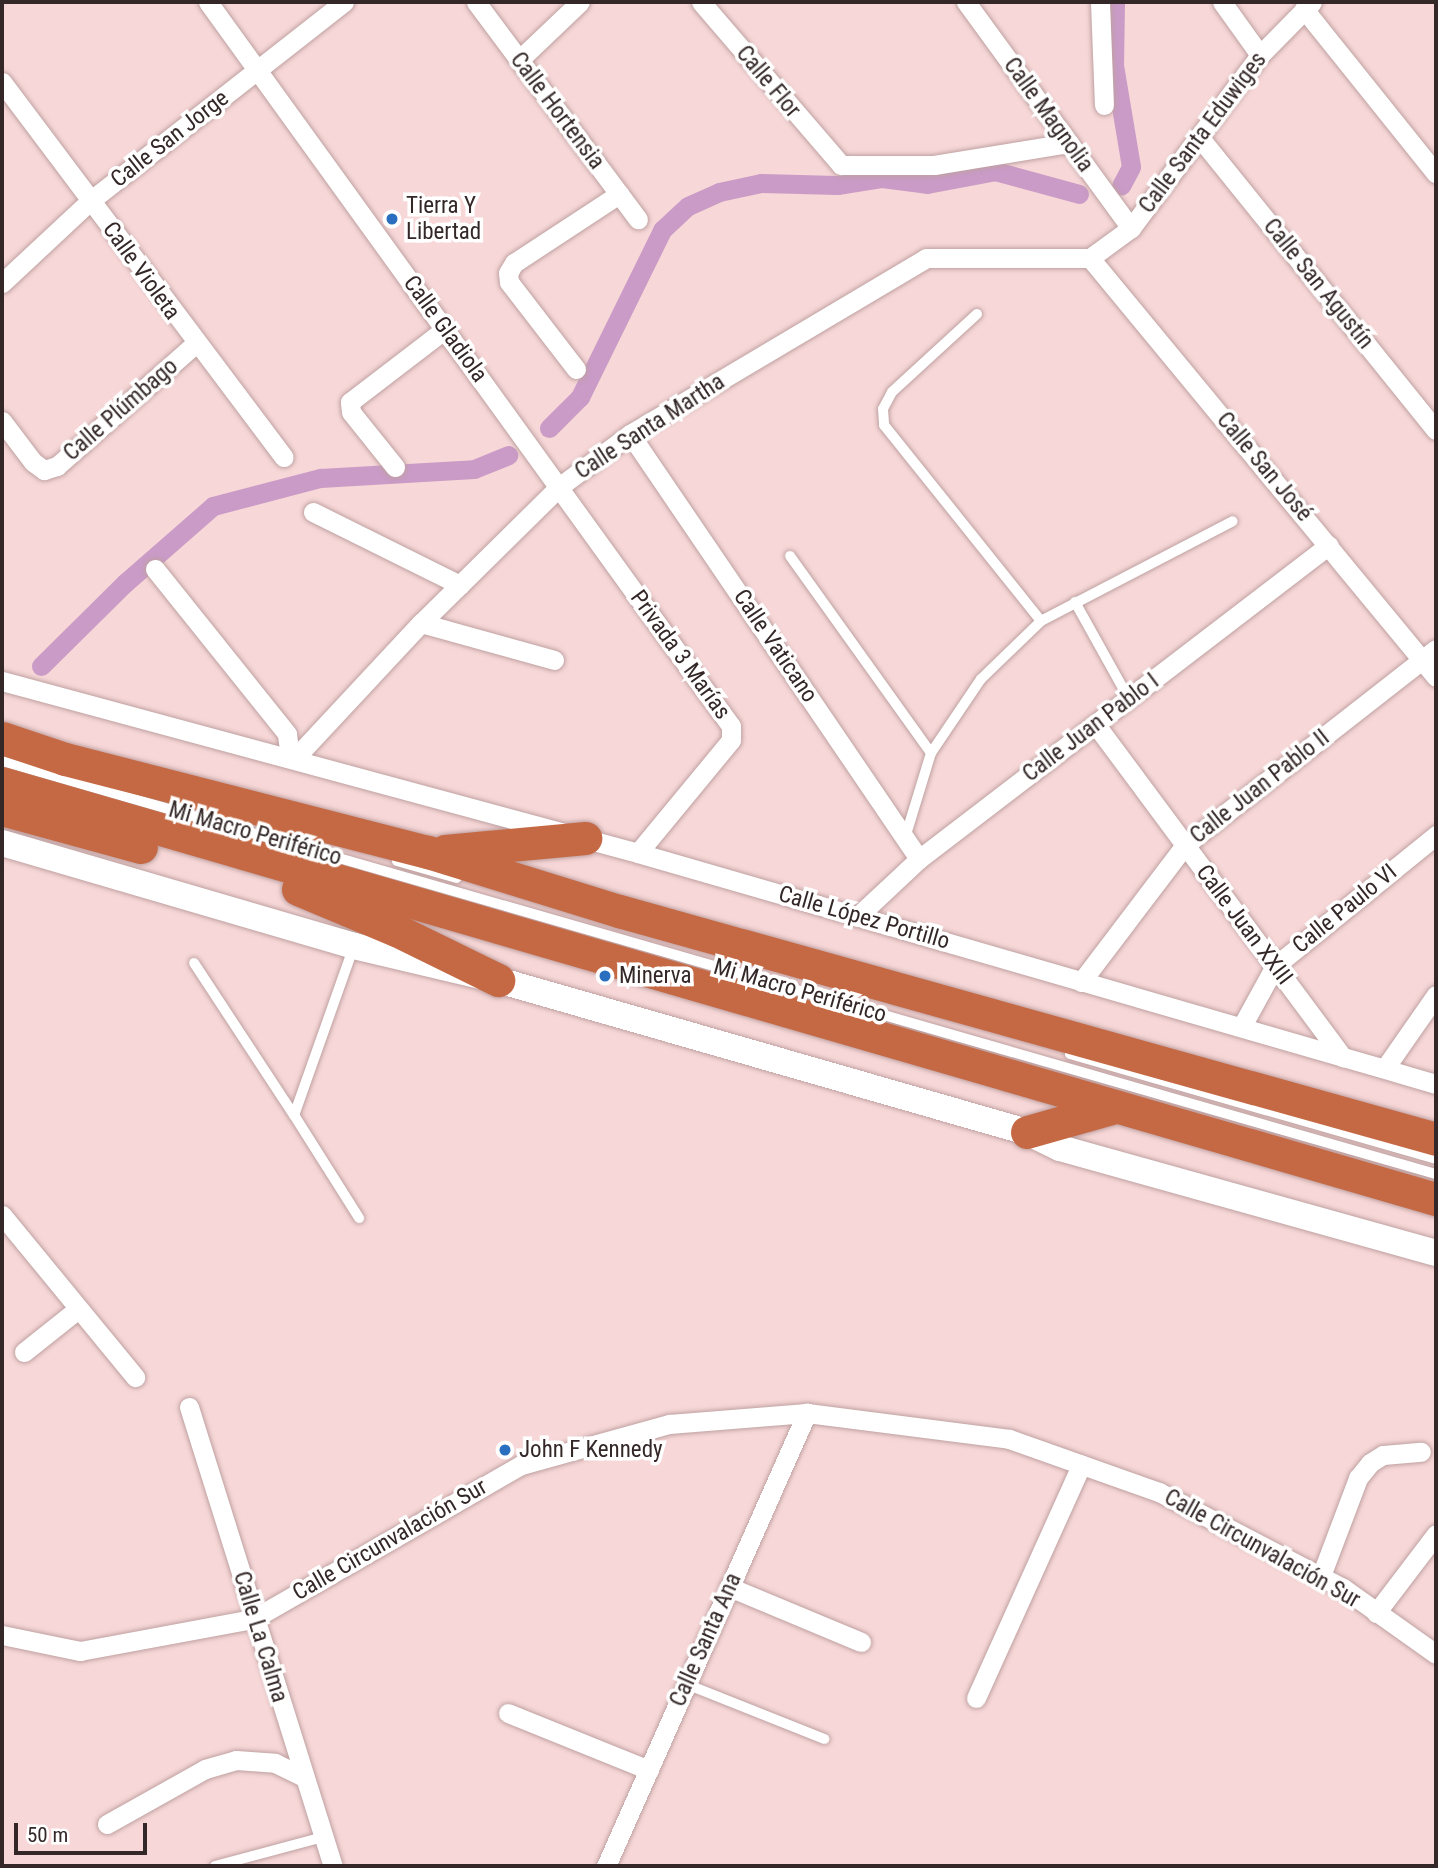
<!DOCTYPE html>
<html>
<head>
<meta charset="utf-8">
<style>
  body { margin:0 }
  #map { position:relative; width:1438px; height:1868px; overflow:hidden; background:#f7d7d7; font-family:"Roboto Condensed",sans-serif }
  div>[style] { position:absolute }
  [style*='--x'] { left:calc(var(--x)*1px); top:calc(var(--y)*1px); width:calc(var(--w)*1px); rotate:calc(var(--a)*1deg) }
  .canal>* { height:19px; margin:-9.5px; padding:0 9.5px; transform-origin:9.5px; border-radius:9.5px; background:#c99bc6 }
  .roads { filter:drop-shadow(0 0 2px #bfa1a1) drop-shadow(0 0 2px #bfa1a1) }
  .lane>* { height:10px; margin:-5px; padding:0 5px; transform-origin:5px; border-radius:5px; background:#fff }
  .street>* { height:19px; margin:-9.5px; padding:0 9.5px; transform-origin:9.5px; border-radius:9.5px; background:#fff }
  .secondary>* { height:26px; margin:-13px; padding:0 13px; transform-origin:13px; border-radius:13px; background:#fff }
  .highway>* { height:33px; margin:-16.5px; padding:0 16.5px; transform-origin:16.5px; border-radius:16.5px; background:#c56944 }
  .dots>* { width:19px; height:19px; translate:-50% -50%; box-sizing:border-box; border:4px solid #fff; border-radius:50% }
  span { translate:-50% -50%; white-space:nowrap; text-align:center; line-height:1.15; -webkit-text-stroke:7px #fff; paint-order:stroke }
  .street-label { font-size:23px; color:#332727 }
  .poi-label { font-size:23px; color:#332727 }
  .left { translate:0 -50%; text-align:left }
  .frame { position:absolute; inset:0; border:4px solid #332727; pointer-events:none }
  .scale { position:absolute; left:14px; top:1823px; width:133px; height:32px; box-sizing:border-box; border:4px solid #332727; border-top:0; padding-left:9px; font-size:21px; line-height:24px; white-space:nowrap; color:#332727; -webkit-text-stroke:5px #fff; paint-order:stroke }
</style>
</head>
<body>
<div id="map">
  <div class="canal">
    <div style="--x:1115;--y:2;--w:63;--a:90.9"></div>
    <div style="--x:1114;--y:65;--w:103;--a:80.5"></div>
    <div style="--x:1131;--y:167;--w:21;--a:118"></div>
    <div style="--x:549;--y:428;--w:44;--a:-45"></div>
    <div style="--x:580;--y:397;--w:186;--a:-63.8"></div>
    <div style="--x:662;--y:230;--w:35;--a:-43"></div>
    <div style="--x:688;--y:206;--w:34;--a:-24"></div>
    <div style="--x:719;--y:192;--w:43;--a:-12.1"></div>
    <div style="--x:761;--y:183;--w:76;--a:1.5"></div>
    <div style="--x:837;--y:185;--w:46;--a:-8.8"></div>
    <div style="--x:882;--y:178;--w:45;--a:7.6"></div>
    <div style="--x:927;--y:184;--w:69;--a:-10.8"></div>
    <div style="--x:995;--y:171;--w:87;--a:15.3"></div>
    <div style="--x:41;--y:666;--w:118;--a:-44.7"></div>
    <div style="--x:125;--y:583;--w:117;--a:-41.2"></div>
    <div style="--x:213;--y:506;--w:111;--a:-14.7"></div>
    <div style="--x:320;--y:478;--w:154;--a:-3.3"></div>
    <div style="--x:474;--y:469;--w:37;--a:-22"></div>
  </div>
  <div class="roads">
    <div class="lane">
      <div style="--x:977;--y:314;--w:115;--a:137.5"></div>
      <div style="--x:892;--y:392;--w:19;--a:118"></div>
      <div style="--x:883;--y:409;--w:16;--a:86"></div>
      <div style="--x:884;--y:425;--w:251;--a:51.3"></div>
      <div style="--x:790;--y:556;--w:242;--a:54.4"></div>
      <div style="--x:1075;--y:602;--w:111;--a:60.9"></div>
      <div style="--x:2;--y:761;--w:1492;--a:16.07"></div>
      <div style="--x:905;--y:838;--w:89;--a:-73"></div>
      <div style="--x:931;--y:753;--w:89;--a:-56"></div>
      <div style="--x:981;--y:679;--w:83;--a:-44"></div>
      <div style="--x:1041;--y:621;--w:216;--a:-27.5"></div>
      <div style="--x:397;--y:861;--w:62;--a:15.8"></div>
      <div style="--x:354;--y:946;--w:179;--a:109.5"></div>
      <div style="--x:294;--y:1115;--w:122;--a:57.7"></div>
      <div style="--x:194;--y:963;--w:182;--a:56.7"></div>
      <div style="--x:1070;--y:1054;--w:381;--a:16"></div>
      <div style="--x:686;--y:1684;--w:149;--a:21.7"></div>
      <div style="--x:215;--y:1866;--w:112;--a:-15"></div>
    </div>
    <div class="street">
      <div style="--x:208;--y:2;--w:893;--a:54.16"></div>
      <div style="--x:731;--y:726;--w:14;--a:90"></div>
      <div style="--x:731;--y:740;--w:146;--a:129.5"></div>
      <div style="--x:476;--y:2;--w:271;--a:53.3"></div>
      <div style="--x:701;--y:2;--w:215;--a:49.3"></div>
      <div style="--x:841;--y:165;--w:93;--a:0"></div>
      <div style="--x:934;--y:165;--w:137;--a:-9.3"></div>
      <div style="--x:966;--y:2;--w:280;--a:53.9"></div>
      <div style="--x:1100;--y:2;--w:103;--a:87.8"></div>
      <div style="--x:1222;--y:2;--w:65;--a:54.4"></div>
      <div style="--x:1304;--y:9;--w:211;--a:51.3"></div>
      <div style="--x:519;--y:60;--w:84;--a:-43.6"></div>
      <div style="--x:2;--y:82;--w:469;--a:53.1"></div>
      <div style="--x:1200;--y:138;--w:375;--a:51.1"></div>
      <div style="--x:1090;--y:258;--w:543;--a:50.45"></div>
      <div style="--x:1090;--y:258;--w:51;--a:-36.2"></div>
      <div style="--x:1131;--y:228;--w:216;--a:-53.3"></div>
      <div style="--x:1260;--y:55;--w:74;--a:-45.5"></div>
      <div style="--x:2;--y:283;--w:120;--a:-43"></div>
      <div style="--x:90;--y:201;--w:323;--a:-38.1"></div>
      <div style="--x:576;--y:369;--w:110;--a:-127.6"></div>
      <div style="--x:509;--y:282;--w:9;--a:-96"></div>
      <div style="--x:508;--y:273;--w:12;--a:-59"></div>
      <div style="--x:514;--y:263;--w:126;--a:-33.3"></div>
      <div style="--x:2;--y:421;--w:51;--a:52.9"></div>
      <div style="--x:33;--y:462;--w:14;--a:36"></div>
      <div style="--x:44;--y:470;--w:14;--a:-17"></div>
      <div style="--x:57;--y:466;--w:184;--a:-41.5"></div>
      <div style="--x:630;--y:434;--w:514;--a:55.78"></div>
      <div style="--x:395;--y:467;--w:70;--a:-128.7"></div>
      <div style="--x:351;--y:412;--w:10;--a:-96"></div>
      <div style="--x:350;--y:402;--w:120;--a:-37.5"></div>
      <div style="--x:313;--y:512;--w:164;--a:26.4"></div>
      <div style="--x:155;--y:569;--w:211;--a:51.3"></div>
      <div style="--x:287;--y:734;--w:23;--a:83"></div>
      <div style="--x:421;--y:623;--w:138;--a:15.5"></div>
      <div style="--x:2;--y:681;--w:659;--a:15.13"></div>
      <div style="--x:638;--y:853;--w:831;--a:16.14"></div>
      <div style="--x:1096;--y:725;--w:414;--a:53.4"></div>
      <div style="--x:294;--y:759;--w:186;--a:-47"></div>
      <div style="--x:421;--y:623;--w:194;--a:-44.6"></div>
      <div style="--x:559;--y:487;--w:89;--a:-36.7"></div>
      <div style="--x:630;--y:434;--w:344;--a:-30.7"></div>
      <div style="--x:926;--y:258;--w:164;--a:0"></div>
      <div style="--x:857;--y:917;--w:85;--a:-43.1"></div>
      <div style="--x:919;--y:859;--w:516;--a:-37.45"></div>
      <div style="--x:1081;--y:982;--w:172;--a:-52.8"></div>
      <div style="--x:1185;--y:845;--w:318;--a:-38"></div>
      <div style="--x:1242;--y:1026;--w:68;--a:-61.2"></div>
      <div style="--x:1275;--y:966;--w:208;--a:-39.1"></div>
      <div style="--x:1385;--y:1068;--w:89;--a:-55.1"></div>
      <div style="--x:2;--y:1215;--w:210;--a:50.6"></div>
      <div style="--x:24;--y:1352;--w:69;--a:-38.5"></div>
      <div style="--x:189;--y:1407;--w:481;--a:72.6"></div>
      <div style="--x:1321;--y:1576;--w:105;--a:-69.3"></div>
      <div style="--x:1358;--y:1478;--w:19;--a:-51"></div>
      <div style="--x:1370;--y:1463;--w:15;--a:-32"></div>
      <div style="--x:1383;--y:1455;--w:38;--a:-5"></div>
      <div style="--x:729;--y:1587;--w:143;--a:22.6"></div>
      <div style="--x:1376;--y:1613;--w:99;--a:-52.8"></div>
      <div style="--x:2;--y:1635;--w:80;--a:11.6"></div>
      <div style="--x:80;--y:1651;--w:176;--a:-10.5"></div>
      <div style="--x:253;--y:1619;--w:309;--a:-29.9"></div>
      <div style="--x:521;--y:1465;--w:154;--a:-15.5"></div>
      <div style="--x:669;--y:1424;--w:138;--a:-4.6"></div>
      <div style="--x:807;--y:1413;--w:204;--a:7.3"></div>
      <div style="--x:1009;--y:1439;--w:159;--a:19.5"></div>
      <div style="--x:1159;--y:1492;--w:208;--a:27.6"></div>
      <div style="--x:1343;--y:1588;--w:114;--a:35.4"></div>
      <div style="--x:976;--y:1698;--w:256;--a:-65.7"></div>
      <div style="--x:508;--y:1713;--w:152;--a:22"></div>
      <div style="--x:107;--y:1824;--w:112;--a:-29.3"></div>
      <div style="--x:205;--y:1769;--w:32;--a:-16"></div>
      <div style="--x:236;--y:1760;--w:39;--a:4"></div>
      <div style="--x:275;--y:1763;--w:32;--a:26"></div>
      <div style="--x:606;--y:1866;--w:496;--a:-66.1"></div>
    </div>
    <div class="secondary">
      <div style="--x:2;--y:843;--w:367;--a:16.3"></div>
      <div style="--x:354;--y:946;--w:148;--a:13.3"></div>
      <div style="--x:498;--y:980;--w:550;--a:16.03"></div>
      <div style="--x:1027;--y:1132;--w:37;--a:26"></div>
      <div style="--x:1060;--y:1148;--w:390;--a:15.6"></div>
    </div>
    <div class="highway">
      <div style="--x:2;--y:738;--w:66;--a:18.4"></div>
      <div style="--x:65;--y:759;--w:375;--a:14.4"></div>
      <div style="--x:428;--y:852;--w:200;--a:17.2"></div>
      <div style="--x:619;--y:911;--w:848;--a:15.59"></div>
      <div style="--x:2;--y:783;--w:1493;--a:16.18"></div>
      <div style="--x:2;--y:809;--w:144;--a:15.3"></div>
      <div style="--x:445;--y:851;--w:141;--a:-5.3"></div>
      <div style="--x:298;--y:889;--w:106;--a:22.7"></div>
      <div style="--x:396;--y:930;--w:114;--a:26.1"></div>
      <div style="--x:1027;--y:1132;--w:91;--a:-15.9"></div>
    </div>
  </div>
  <div class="dots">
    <div style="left:392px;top:219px;background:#296ebf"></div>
    <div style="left:605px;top:976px;background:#296ebf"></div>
    <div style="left:505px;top:1450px;background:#296ebf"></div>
  </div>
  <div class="street-label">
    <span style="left:768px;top:82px;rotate:50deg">Calle Flor</span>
    <span style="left:557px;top:111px;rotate:53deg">Calle Hortensia</span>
    <span style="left:1048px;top:115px;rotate:54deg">Calle Magnolia</span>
    <span style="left:1203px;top:133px;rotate:-53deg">Calle Santa Eduwiges</span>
    <span style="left:170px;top:139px;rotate:-38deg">Calle San Jorge</span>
    <span style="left:141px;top:271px;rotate:54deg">Calle Violeta</span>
    <span style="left:1318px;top:284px;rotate:51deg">Calle San Agustín</span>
    <span style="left:445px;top:329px;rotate:54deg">Calle Gladiola</span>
    <span style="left:121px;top:410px;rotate:-41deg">Calle Plúmbago</span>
    <span style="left:650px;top:427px;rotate:-33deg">Calle Santa Martha</span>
    <span style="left:1264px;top:467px;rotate:50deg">Calle San José</span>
    <span style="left:775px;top:646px;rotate:56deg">Calle Vaticano</span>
    <span style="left:680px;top:655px;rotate:54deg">Privada 3 Marías</span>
    <span style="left:1091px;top:728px;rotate:-37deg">Calle Juan Pablo I</span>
    <span style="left:1260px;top:787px;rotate:-38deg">Calle Juan Pablo II</span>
    <span style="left:255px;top:834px;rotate:16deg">Mi Macro Periférico</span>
    <span style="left:1345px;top:909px;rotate:-39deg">Calle Paulo VI</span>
    <span style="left:864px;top:918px;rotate:16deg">Calle López Portillo</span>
    <span style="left:1244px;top:925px;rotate:53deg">Calle Juan XXIII</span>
    <span style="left:800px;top:991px;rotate:16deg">Mi Macro Periférico</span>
    <span style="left:390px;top:1540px;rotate:-30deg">Calle Circunvalación Sur</span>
    <span style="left:1262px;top:1549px;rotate:29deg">Calle Circunvalación Sur</span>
    <span style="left:260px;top:1637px;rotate:73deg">Calle La Calma</span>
    <span style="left:706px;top:1640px;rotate:-66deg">Calle Santa Ana</span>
  </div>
  <div class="poi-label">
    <span class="left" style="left:406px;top:219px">Tierra Y<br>Libertad</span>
    <span class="left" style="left:619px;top:976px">Minerva</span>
    <span class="left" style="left:519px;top:1450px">John F Kennedy</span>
  </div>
  <div class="frame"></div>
  <div class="scale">50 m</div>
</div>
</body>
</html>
